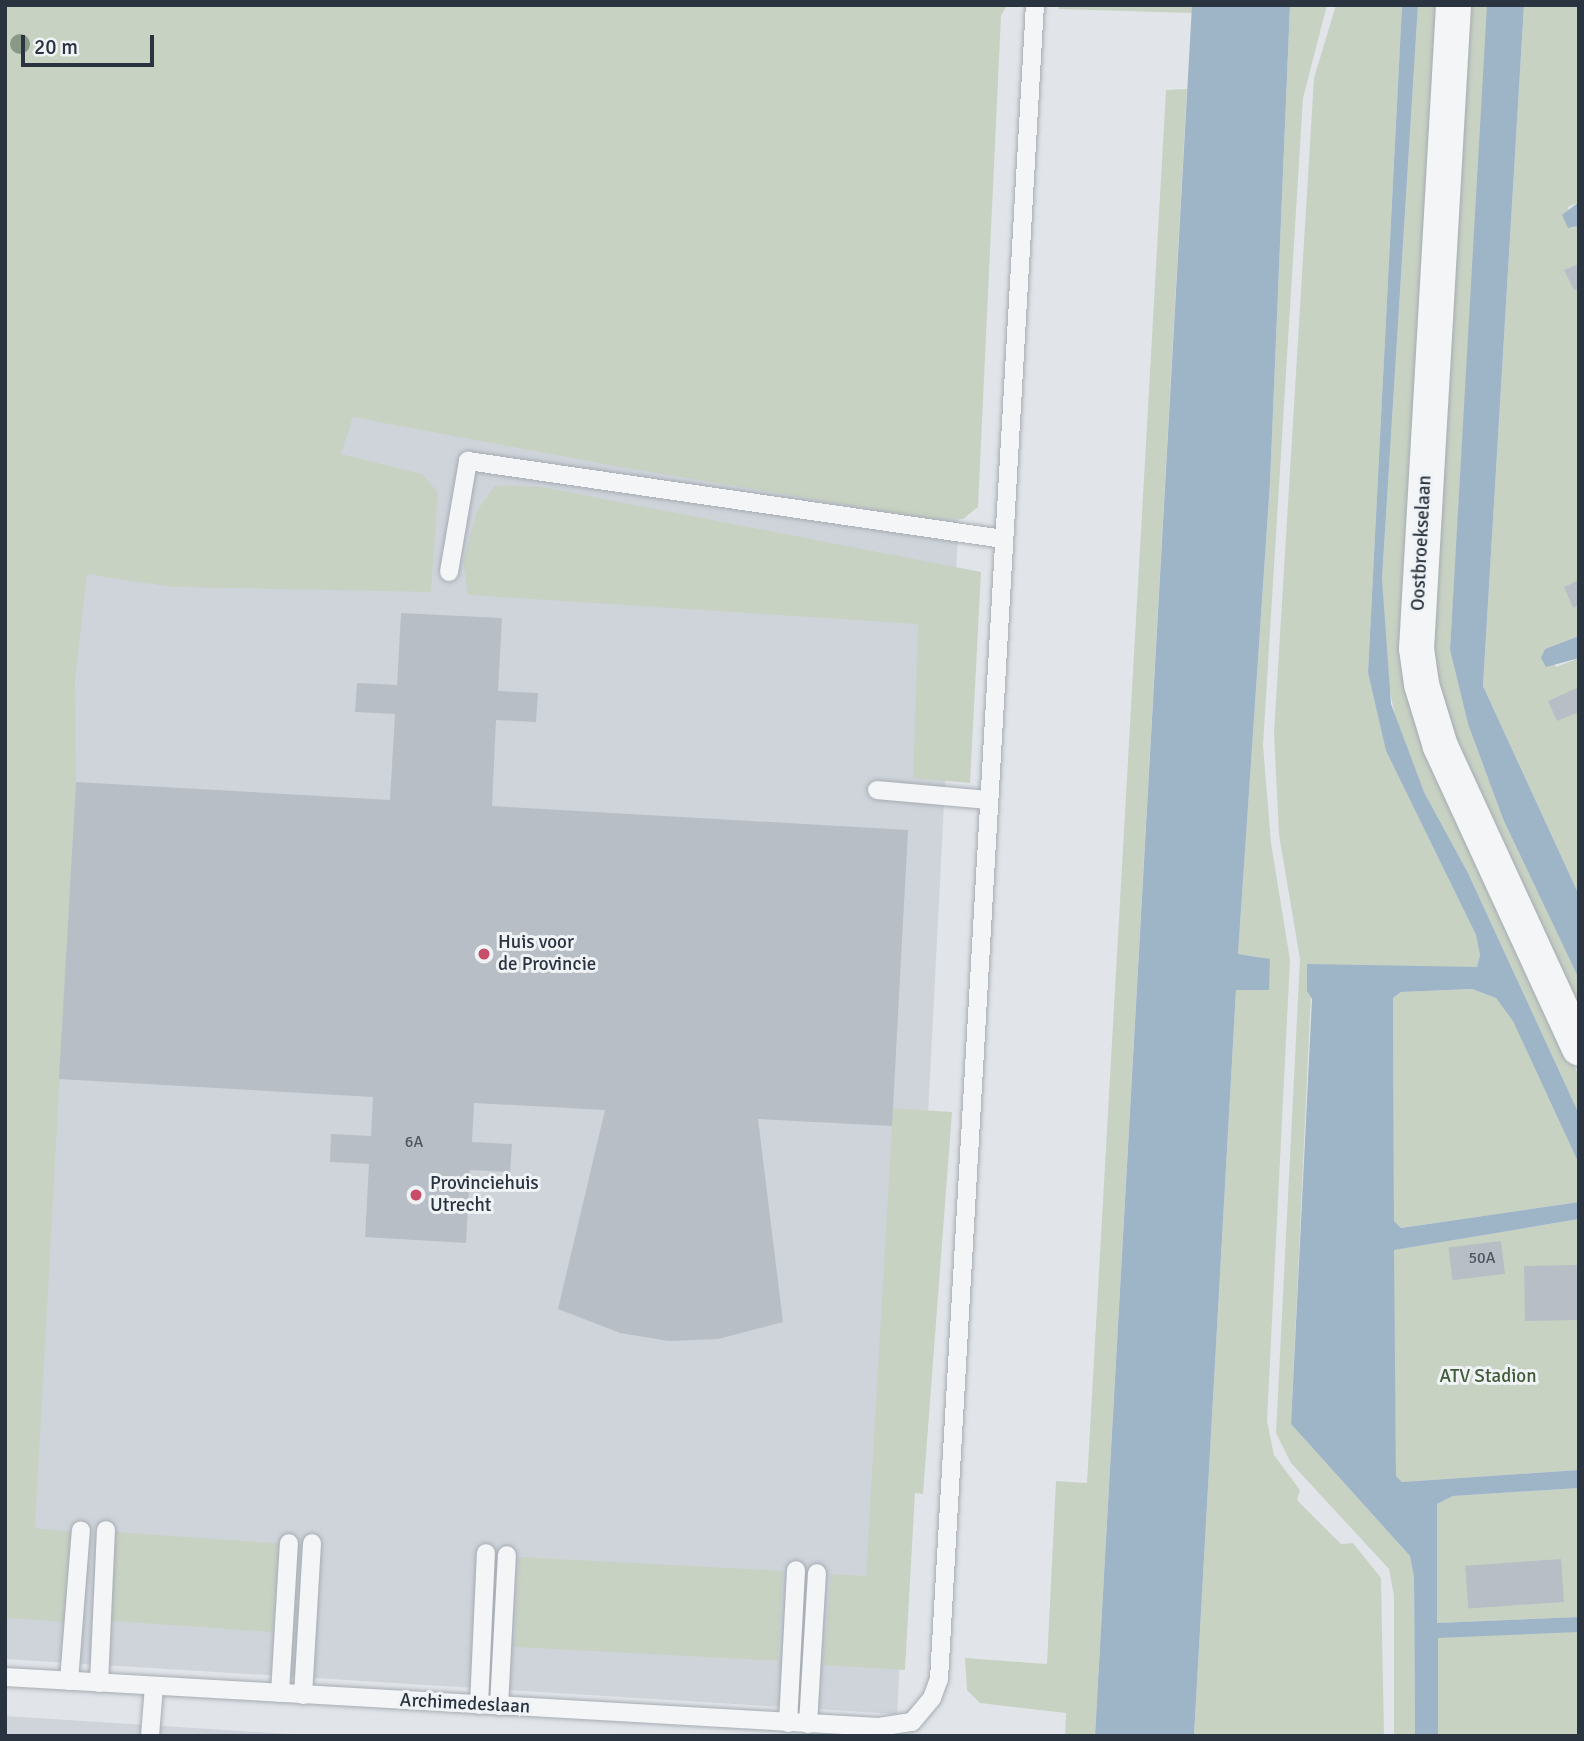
<!DOCTYPE html>
<html>
<head>
<meta charset="utf-8">
<style>
  body { margin:0 }
  #map { position:relative; width:1584px; height:1741px; overflow:hidden; background:#e1e5e9; font-family:Signika,sans-serif }
  div>[style] { position:absolute }
  [style*='--x'] { left:calc(var(--x)*1px); top:calc(var(--y)*1px); width:calc(var(--w)*1px); rotate:calc(var(--a)*1deg) }
  .built>* { inset:0; background:#cfd4db }
  .green>* { inset:0; background:#c8d2c3; transform-origin:0 0 }
  .water>* { inset:0; background:#9eb5c7 }
  .building>* { inset:0; background:#b8bec5; transform-origin:0 0 }
  .roads { filter:drop-shadow(0 0 2px #a6acb3) drop-shadow(0 0 2px #a6acb3) }
  .service>* { height:18px; margin:-9px; padding:0 9px; transform-origin:9px; border-radius:9px; background:#f3f5f7 }
  .minor>* { height:35px; margin:-17.5px; padding:0 17.5px; transform-origin:17.5px; border-radius:17.5px; background:#f3f5f7 }
  .trees>* { width:20px; height:20px; margin:-10px; border-radius:50%; background:#899988 }
  .dots>* { width:19px; height:19px; translate:-50% -50%; box-sizing:border-box; border:4px solid #f0f3f6; border-radius:50% }
  span { translate:-50% -50%; white-space:nowrap; text-align:center; line-height:1.15; -webkit-text-stroke:6px #f0f3f6; paint-order:stroke }
  .number-label { font-size:16px; color:#4e5661 }
  .number-label span { -webkit-text-stroke-width:0 }
  .street-label { font-size:19px; color:#2a3440 }
  .poi-label { font-size:19px; color:#2a3440 }
  .left { translate:0 -50%; text-align:left }
  .park-label { font-size:19px; color:#415a38 }
  .frame { position:absolute; inset:0; border:7px solid #2a3440; pointer-events:none }
  .scale { position:absolute; left:21px; top:35px; width:133px; height:32px; box-sizing:border-box; border:4px solid #2a3440; border-top:0; padding-left:9px; font-size:21px; line-height:24px; white-space:nowrap; color:#2a3440; -webkit-text-stroke:5px #f0f3f6; paint-order:stroke }
</style>
</head>
<body>
<div id="map">
  <div class="built">
    <div style="clip-path:polygon(51px 377px,961px 476px,897px 1714px,5px 1659px,5px 1045px)"></div>
    <div style="clip-path:polygon(5px 1716px,320px 1736px,5px 1736px)"></div>
  </div>
  <div class="green">
    <div style="clip-path:polygon(10px 5px,1007px 5px,1001px 16px,978px 507px,963px 519px,931px 519px,620px 467px,353px 417px,341px 454px,422px 474px,438px 492px,431px 592px,172px 587px,87px 574px,75px 681px,76px 780px,35px 1528px,72px 1532px,66px 1622px,5px 1618px,5px 9px)"></div>
    <div style="clip-path:polygon(1059px 5px,1192px 5px,1192px 13px,1059px 9px)"></div>
    <div style="clip-path:polygon(1290px 5px,1327px 5px,1303px 98px,1263px 745px,1271px 843px,1290px 960px,1267px 1421px,1274px 1455px,1300px 1490px,1297px 1500px,1341px 1544px,1353px 1543px,1381px 1578px,1384px 1736px,1194px 1736px,1236px 990px,1269px 990px,1258px 957px,1238px 954px,1270px 483px)"></div>
    <div style="clip-path:polygon(1336px 5px,1402px 5px,1368px 673px,1386px 751px,1476px 935px,1480px 955px,1477px 967px,1311px 994px,1291px 1424px,1410px 1556px,1414px 1577px,1415px 1736px,1394px 1736px,1394px 1596px,1389px 1569px,1291px 1463px,1276px 1433px,1300px 959px,1279px 835px,1274px 733px,1314px 78px)"></div>
    <div style="clip-path:polygon(1418px 5px,1439px 5px,1410px 530px,1438px 772px,1579px 1076px,1579px 1114px,1468px 873px,1424px 792px,1397px 725px,1384px 664px,1382px 579px)"></div>
    <div style="clip-path:polygon(1470px 5px,1487px 5px,1488px 14px,1450px 650px,1468px 724px,1503px 819px,1579px 979px,1579px 1019px,1461px 766px,1438px 685px,1432px 635px)"></div>
    <div style="clip-path:polygon(1524px 5px,1579px 5px,1579px 202px,1568px 207px,1572px 228px,1579px 226px,1579px 636px,1545px 649px,1556px 667px,1579px 658px,1579px 895px,1483px 686px)"></div>
    <div style="clip-path:polygon(1187px 89px,1095px 1736px,1065px 1736px,1066px 1713px,980px 1703px,967px 1690px,965px 1658px,1047px 1664px,1056px 1481px,1087px 1483px,1166px 90px)"></div>
    <div style="clip-path:polygon(495px 485px,542px 487px,981px 572px,970px 783px,913px 778px,918px 624px,468px 595px,463px 562px,477px 511px)"></div>
    <div style="clip-path:polygon(1472px 989px,1496px 998px,1513px 1020px,1579px 1164px,1579px 1202px,1401px 1228px,1394px 1221px,1393px 998px,1401px 992px)"></div>
    <div style="clip-path:polygon(893px 1108px,952px 1112px,923px 1494px,915px 1493px,905px 1670px,823px 1665px,831px 1574px,866px 1576px)"></div>
    <div style="clip-path:polygon(1579px 1219px,1579px 1470px,1402px 1482px,1396px 1476px,1393px 1250px)"></div>
    <div style="clip-path:polygon(1579px 1488px,1579px 1617px,1437px 1623px,1437px 1504px,1453px 1496px)"></div>
    <div style="left:116px;top:1532px;width:163px;height:89px;rotate:4deg"></div>
    <div style="left:519px;top:1557px;width:264px;height:90px;rotate:3deg"></div>
    <div style="left:1579px;top:1632px;width:104px;height:142px;rotate:90deg"></div>
  </div>
  <div class="water">
    <div style="clip-path:polygon(1192px 5px,1290px 5px,1270px 483px,1238px 954px,1270px 959px,1269px 990px,1236px 990px,1194px 1736px,1095px 1736px)"></div>
    <div style="clip-path:polygon(1402px 5px,1418px 5px,1382px 579px,1391px 704px,1424px 792px,1468px 873px,1579px 1114px,1579px 1164px,1513px 1021px,1496px 998px,1472px 989px,1401px 992px,1393px 998px,1394px 1221px,1401px 1228px,1579px 1202px,1579px 1219px,1394px 1250px,1396px 1476px,1402px 1482px,1579px 1470px,1579px 1488px,1453px 1496px,1437px 1504px,1437px 1623px,1579px 1617px,1579px 1632px,1438px 1638px,1438px 1736px,1415px 1736px,1414px 1577px,1410px 1556px,1291px 1424px,1312px 999px,1307px 991px,1307px 964px,1477px 967px,1480px 955px,1476px 935px,1386px 751px,1368px 673px)"></div>
    <div style="clip-path:polygon(1487px 5px,1524px 5px,1483px 686px,1579px 895px,1579px 979px,1503px 819px,1468px 724px,1450px 650px)"></div>
    <div style="clip-path:polygon(1579px 202px,1579px 226px,1568px 228px,1562px 215px)"></div>
    <div style="clip-path:polygon(1579px 636px,1579px 658px,1546px 667px,1541px 658px,1545px 649px)"></div>
  </div>
  <div class="building">
    <div style="clip-path:polygon(1579px 264px,1579px 288px,1574px 290px,1564px 270px)"></div>
    <div style="clip-path:polygon(1579px 580px,1579px 605px,1573px 608px,1564px 587px)"></div>
    <div style="clip-path:polygon(401px 613px,502px 618px,498px 691px,538px 693px,536px 722px,496px 720px,492px 806px,908px 830px,892px 1126px,758px 1119px,783px 1322px,718px 1339px,669px 1341px,620px 1333px,558px 1309px,605px 1110px,474px 1103px,472px 1142px,512px 1144px,510px 1172px,470px 1170px,466px 1243px,365px 1237px,369px 1164px,330px 1162px,331px 1134px,371px 1136px,373px 1097px,59px 1079px,76px 782px,390px 800px,395px 714px,355px 712px,357px 683px,397px 685px)"></div>
    <div style="clip-path:polygon(1579px 687px,1579px 712px,1557px 721px,1548px 701px)"></div>
    <div style="left:1501px;top:1241px;width:33px;height:53px;rotate:83deg"></div>
    <div style="left:1578px;top:1265px;width:55px;height:54px;rotate:89deg"></div>
    <div style="left:1561px;top:1559px;width:43px;height:96px;rotate:86deg"></div>
  </div>
  <div class="roads">
    <div class="service">
      <div style="--x:449;--y:572;--w:113;--a:-80.3"></div>
      <div style="--x:468;--y:461;--w:541;--a:8.29"></div>
      <div style="--x:877;--y:790;--w:111;--a:5.1"></div>
      <div style="--x:5;--y:1677;--w:875;--a:3.27"></div>
      <div style="--x:879;--y:1727;--w:33;--a:-9"></div>
      <div style="--x:912;--y:1722;--w:31;--a:-50"></div>
      <div style="--x:932;--y:1698;--w:20;--a:-70"></div>
      <div style="--x:939;--y:1679;--w:1677;--a:-86.72"></div>
      <div style="--x:69;--y:1681;--w:151;--a:-85.5"></div>
      <div style="--x:99;--y:1683;--w:153;--a:-87.4"></div>
      <div style="--x:280;--y:1693;--w:150;--a:-86.6"></div>
      <div style="--x:303;--y:1695;--w:152;--a:-86.6"></div>
      <div style="--x:479;--y:1705;--w:152;--a:-87.4"></div>
      <div style="--x:499;--y:1706;--w:151;--a:-87"></div>
      <div style="--x:788;--y:1723;--w:153;--a:-87"></div>
      <div style="--x:808;--y:1724;--w:151;--a:-86.6"></div>
      <div style="--x:150;--y:1736;--w:50;--a:-85.4"></div>
    </div>
    <div class="minor">
      <div style="--x:1453;--y:5;--w:644;--a:93.29"></div>
      <div style="--x:1416;--y:648;--w:36;--a:82"></div>
      <div style="--x:1421;--y:684;--w:65;--a:73"></div>
      <div style="--x:1440;--y:746;--w:332;--a:65.3"></div>
    </div>
  </div>
  <div class="trees">
    <div style="left:20px;top:44px"></div>
  </div>
  <div class="dots">
    <div style="left:484px;top:954px;background:#c74d68"></div>
    <div style="left:416px;top:1195px;background:#c74d68"></div>
  </div>
  <div class="number-label">
    <span style="left:414px;top:1142px">6A</span>
    <span style="left:1482px;top:1258px">50A</span>
  </div>
  <div class="street-label">
    <span style="left:1422px;top:543px;rotate:-87deg">Oostbroekselaan</span>
    <span style="left:465px;top:1704px;rotate:3deg">Archimedeslaan</span>
  </div>
  <div class="poi-label">
    <span class="left" style="left:498px;top:954px">Huis voor<br>de Provincie</span>
    <span class="left" style="left:430px;top:1195px">Provinciehuis<br>Utrecht</span>
  </div>
  <div class="park-label">
    <span style="left:1488px;top:1377px">ATV Stadion</span>
  </div>
  <div class="frame"></div>
  <div class="scale">20 m</div>
</div>
</body>
</html>
